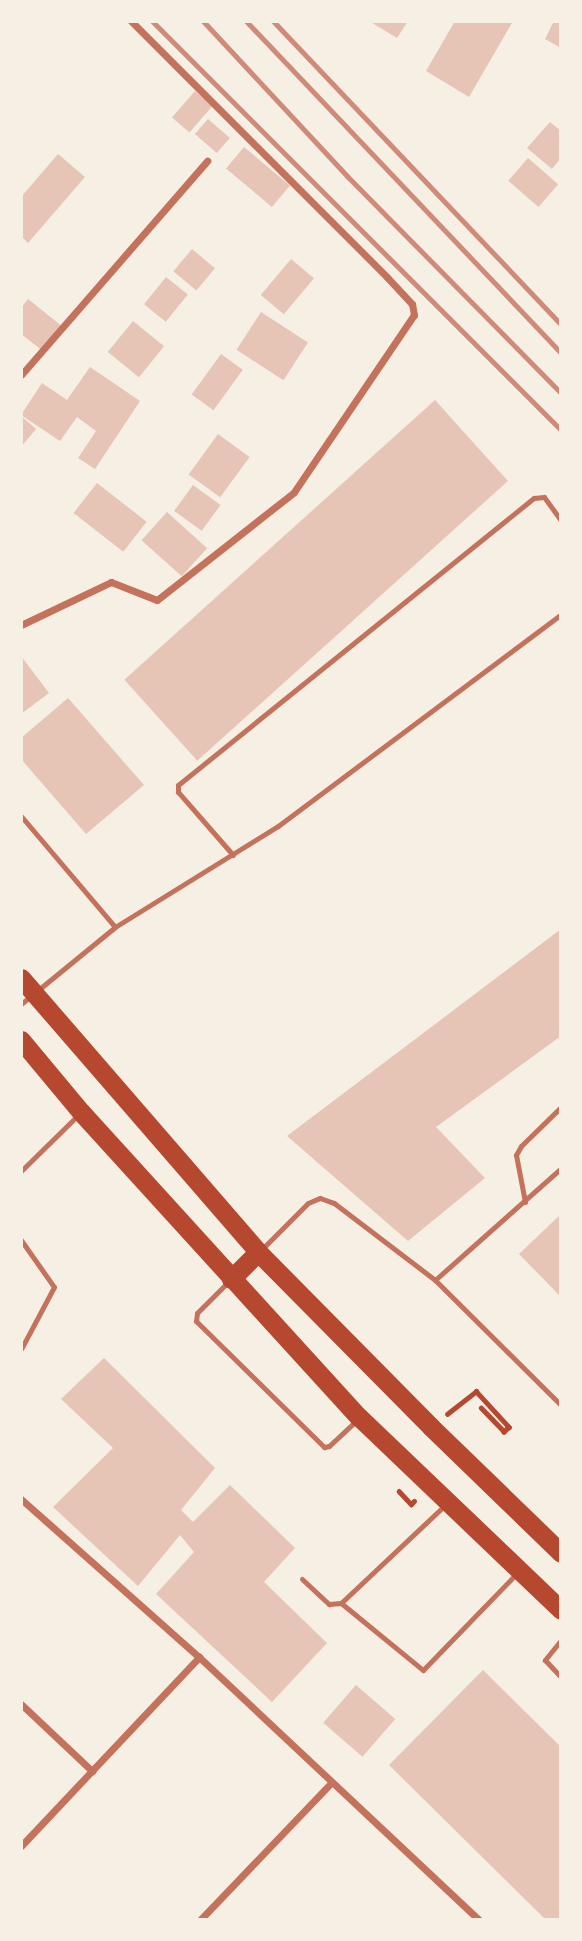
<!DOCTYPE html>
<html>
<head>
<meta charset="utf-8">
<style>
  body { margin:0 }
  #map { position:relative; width:582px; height:1941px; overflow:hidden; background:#f6efe4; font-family:"Varela Round",sans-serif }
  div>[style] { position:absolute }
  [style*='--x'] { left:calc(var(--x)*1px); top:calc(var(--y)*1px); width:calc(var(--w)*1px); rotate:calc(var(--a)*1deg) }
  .building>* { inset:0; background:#e6c5b7; transform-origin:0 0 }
  .path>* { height:4.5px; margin:-2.25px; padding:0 2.25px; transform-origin:2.25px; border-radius:2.25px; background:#b5482f }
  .service>* { height:5px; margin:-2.5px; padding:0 2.5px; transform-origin:2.5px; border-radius:2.5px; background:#c5725c }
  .minor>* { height:7px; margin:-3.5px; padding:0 3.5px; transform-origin:3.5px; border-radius:3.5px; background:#c5725c }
  .trunk>* { height:19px; margin:-9.5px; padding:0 9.5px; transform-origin:9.5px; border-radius:9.5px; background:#b5482f }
  .rail>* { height:5px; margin:-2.5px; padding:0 2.5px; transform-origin:2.5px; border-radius:2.5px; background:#cf8b77 }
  span { translate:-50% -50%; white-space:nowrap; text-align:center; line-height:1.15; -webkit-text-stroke:5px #f6efe4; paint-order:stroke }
  .frame { position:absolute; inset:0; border:23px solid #f6efe4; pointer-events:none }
</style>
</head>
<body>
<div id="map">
  <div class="building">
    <div style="clip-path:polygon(369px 21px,408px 21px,397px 38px)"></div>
    <div style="clip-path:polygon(455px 21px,513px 21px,469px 97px,426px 71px)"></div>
    <div style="clip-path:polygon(554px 21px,561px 21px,561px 48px,545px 39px)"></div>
    <div style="left:195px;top:91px;width:23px;height:35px;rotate:41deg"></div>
    <div style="left:208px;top:119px;width:29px;height:20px;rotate:41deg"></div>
    <div style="clip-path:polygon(550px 122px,561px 131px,561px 158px,552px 169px,527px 148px)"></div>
    <div style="left:244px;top:147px;width:60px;height:28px;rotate:40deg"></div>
    <div style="clip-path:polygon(58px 154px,85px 177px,28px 243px,21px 236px,21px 197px)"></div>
    <div style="left:528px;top:158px;width:40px;height:30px;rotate:41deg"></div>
    <div style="left:192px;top:249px;width:30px;height:29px;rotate:40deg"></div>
    <div style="left:291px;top:259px;width:30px;height:47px;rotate:40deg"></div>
    <div style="left:166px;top:277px;width:28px;height:35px;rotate:39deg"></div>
    <div style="clip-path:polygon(28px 299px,63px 327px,43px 351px,21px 334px,21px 308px)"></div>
    <div style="left:261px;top:312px;width:56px;height:45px;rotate:33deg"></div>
    <div style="left:133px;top:321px;width:40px;height:40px;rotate:39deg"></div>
    <div style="left:221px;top:354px;width:27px;height:50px;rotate:36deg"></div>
    <div style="clip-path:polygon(90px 367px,140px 401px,95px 469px,78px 458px,96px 431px,77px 417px,60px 441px,21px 415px,42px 383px,67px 400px)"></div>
    <div style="left:435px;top:400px;width:109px;height:418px;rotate:48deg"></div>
    <div style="clip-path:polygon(21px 416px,36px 429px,21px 447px)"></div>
    <div style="left:218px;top:434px;width:39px;height:50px;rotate:36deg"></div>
    <div style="left:97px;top:483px;width:63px;height:38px;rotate:38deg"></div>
    <div style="left:193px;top:485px;width:34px;height:32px;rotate:36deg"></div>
    <div style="left:167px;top:512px;width:54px;height:38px;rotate:42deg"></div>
    <div style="clip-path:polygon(21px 656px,49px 693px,21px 714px)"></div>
    <div style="clip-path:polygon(68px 698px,144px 785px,86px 834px,21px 759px,21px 738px)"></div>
    <div style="clip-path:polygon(561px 929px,561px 1036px,436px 1127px,485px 1178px,408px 1241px,287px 1136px)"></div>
    <div style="clip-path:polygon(561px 1214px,561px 1297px,519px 1254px)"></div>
    <div style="clip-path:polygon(104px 1358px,215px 1468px,181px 1510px,193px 1522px,230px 1485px,295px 1548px,264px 1582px,327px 1643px,272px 1702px,156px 1594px,194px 1552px,180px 1535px,138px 1586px,53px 1507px,113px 1448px,61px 1399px)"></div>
    <div style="clip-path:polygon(483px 1670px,561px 1747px,561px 1920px,546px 1920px,389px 1765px)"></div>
    <div style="left:356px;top:1685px;width:52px;height:50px;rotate:41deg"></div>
  </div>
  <div class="path">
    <div style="--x:447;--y:1414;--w:37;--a:-38"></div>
    <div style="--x:476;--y:1391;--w:49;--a:47.5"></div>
    <div style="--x:509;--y:1427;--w:7;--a:135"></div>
    <div style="--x:504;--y:1432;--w:33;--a:-134"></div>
    <div style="--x:399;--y:1491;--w:18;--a:47"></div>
    <div style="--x:411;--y:1504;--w:4;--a:-45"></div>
  </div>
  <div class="service">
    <div style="--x:21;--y:816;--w:145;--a:49.7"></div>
    <div style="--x:233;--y:855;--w:84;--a:-131.1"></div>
    <div style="--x:178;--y:792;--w:7;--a:-90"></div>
    <div style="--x:178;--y:785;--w:457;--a:-38.9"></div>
    <div style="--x:534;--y:498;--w:10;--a:-6"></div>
    <div style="--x:544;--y:497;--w:29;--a:54"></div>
    <div style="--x:21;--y:1004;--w:122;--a:-39.3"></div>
    <div style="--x:115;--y:927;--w:192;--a:-31.8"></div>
    <div style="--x:278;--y:826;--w:354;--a:-36.8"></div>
    <div style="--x:21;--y:1171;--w:81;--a:-44.5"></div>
    <div style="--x:525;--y:1202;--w:48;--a:-100.8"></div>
    <div style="--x:516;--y:1155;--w:10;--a:-61"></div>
    <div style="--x:521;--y:1146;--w:56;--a:-44.3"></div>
    <div style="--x:21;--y:1240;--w:57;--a:54.9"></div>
    <div style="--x:54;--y:1287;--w:70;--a:118"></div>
    <div style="--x:261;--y:1250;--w:66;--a:-45"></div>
    <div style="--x:308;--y:1203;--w:13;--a:-23"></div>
    <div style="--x:320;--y:1198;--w:15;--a:20"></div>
    <div style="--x:334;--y:1203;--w:127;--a:37.3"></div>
    <div style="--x:435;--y:1280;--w:177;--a:44.8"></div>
    <div style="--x:435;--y:1280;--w:169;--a:-41.6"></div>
    <div style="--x:229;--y:1281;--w:45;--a:135"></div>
    <div style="--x:197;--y:1313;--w:8;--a:97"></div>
    <div style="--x:196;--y:1321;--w:180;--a:44.5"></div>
    <div style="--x:324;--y:1447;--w:5;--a:-11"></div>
    <div style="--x:329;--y:1446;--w:38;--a:-43"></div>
    <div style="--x:302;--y:1579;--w:37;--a:43"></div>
    <div style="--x:329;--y:1604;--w:12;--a:-5"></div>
    <div style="--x:341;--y:1603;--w:144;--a:-43.3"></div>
    <div style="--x:341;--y:1603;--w:106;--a:39.3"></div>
    <div style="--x:423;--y:1670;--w:135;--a:-45.9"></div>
    <div style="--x:561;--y:1640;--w:26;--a:129"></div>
    <div style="--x:545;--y:1660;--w:23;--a:47"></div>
  </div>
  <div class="minor">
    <div style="--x:21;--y:375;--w:284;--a:-49"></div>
    <div style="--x:21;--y:625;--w:100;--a:-25.5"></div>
    <div style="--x:111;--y:582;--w:49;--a:21.4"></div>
    <div style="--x:157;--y:600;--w:174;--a:-38.2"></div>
    <div style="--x:294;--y:492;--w:214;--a:-55.9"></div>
    <div style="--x:414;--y:315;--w:11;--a:-100"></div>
    <div style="--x:412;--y:304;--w:37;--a:-133"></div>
    <div style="--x:387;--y:277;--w:362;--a:-135"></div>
    <div style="--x:21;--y:1499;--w:238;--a:41.6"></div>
    <div style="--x:199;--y:1657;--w:384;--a:43.2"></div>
    <div style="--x:21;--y:1704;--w:98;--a:43.3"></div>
    <div style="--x:21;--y:1846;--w:260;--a:-46.7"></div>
    <div style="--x:200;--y:1920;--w:190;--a:-46.3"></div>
  </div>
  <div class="trunk">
    <div style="--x:21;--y:978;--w:362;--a:49.1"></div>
    <div style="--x:258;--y:1252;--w:246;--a:45.3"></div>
    <div style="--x:431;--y:1427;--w:181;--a:44.1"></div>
    <div style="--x:21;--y:1040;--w:94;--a:50.2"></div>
    <div style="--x:81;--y:1112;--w:413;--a:47.7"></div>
    <div style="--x:359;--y:1417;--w:279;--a:43.7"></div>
    <div style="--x:231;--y:1279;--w:38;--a:-45"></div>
  </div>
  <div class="rail">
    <div style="--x:152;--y:21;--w:578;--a:45"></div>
    <div style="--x:203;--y:21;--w:212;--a:47.1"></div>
    <div style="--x:347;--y:176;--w:305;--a:45.4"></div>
    <div style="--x:246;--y:21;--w:458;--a:46.5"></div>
    <div style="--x:273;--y:21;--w:418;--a:46.5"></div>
  </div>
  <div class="frame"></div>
</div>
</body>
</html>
